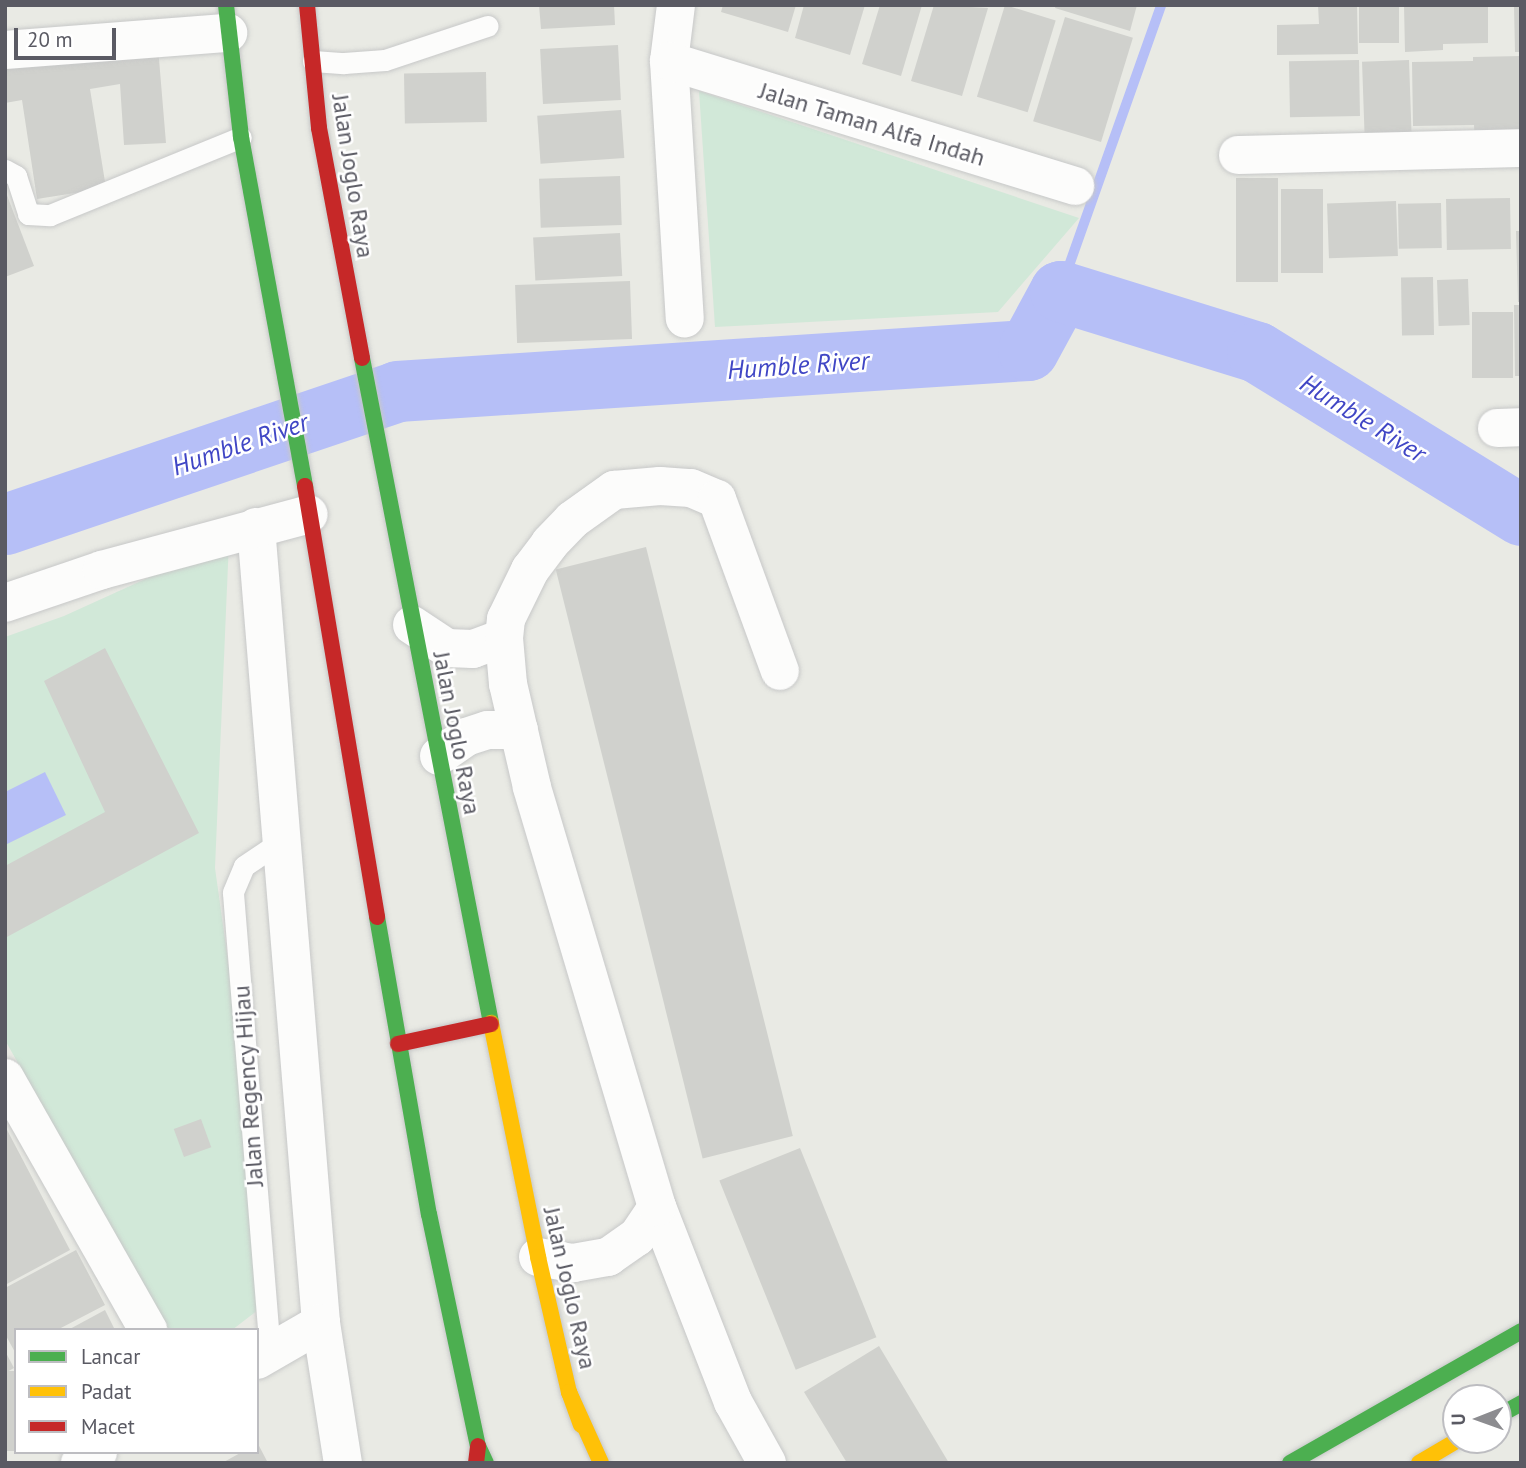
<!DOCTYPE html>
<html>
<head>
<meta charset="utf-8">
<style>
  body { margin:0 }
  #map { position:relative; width:1526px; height:1468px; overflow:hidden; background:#e9eae4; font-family:"PT Sans",sans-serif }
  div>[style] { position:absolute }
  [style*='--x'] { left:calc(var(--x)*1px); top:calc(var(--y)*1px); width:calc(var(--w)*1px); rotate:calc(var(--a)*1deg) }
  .green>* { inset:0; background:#d1e8d8 }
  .water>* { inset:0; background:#b6bff7 }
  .stream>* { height:10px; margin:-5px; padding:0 5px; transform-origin:5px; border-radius:5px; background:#b6bff7 }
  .river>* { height:61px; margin:-30.5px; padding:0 30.5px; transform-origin:30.5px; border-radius:30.5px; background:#b6bff7 }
  .building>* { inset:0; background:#d0d1cd; transform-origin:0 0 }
  .roads { filter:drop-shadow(0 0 2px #c7c8c8) drop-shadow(0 0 2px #c7c8c8) }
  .lane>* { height:21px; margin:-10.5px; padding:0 10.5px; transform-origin:10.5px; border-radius:10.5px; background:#fcfcfb }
  .street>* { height:38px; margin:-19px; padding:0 19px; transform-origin:19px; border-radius:19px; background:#fcfcfb }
  .fast>* { height:16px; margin:-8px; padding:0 8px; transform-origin:8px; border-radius:8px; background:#4caf50 }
  .slow>* { height:16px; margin:-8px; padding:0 8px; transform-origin:8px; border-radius:8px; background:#ffc107 }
  .jam>* { height:16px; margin:-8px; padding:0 8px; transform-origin:8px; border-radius:8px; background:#c62828 }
  span { translate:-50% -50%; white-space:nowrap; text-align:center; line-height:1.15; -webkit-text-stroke:5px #fff; paint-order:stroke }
  .street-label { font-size:24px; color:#5a5a63 }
  .water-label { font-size:26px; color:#4046c5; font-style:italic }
  .frame { position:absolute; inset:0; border:7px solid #5a5a63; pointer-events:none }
  .legend { position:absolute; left:14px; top:1328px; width:245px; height:126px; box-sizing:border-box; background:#fff; border:2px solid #bdbdc1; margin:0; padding:9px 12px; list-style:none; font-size:21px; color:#5a5a63 }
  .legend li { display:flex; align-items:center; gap:14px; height:35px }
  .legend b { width:35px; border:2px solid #bdbdc1 }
  .north { position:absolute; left:1442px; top:1384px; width:70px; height:70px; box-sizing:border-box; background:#fff; border:2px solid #bdbdc1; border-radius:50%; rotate:269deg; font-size:19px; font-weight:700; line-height:28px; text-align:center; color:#5a5a63 }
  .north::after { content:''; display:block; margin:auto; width:24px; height:32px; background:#8c8c90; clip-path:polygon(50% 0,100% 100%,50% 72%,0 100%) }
  .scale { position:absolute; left:14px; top:28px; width:102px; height:32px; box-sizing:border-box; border:4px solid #5a5a63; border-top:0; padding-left:9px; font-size:21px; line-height:24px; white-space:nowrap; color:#5a5a63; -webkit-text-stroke:5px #fff; paint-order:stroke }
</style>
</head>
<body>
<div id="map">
  <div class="green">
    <div style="clip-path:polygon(699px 91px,1079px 218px,998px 312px,715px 327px)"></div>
    <div style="clip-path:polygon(229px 541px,215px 868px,275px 1297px,232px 1330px,168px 1330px,5px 1040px,5px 637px,64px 616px)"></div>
  </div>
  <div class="water">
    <div style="clip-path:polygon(45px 772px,66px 815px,5px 845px,5px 792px)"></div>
  </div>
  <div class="stream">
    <div style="--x:1060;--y:291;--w:303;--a:-70.5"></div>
  </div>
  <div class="river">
    <div style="--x:5;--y:524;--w:414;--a:-18.7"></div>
    <div style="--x:397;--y:391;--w:632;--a:-3.72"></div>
    <div style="--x:1028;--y:350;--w:67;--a:-61.5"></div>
    <div style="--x:1060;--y:291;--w:206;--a:17.2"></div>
    <div style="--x:1257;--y:352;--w:310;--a:31.7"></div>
  </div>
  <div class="building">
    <div style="clip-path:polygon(539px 5px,614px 5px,615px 25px,541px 29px)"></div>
    <div style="clip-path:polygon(723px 5px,796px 5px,788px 32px,721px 12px)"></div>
    <div style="clip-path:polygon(804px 5px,865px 5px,850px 55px,795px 38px)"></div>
    <div style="clip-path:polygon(880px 5px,922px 5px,901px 76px,862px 64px)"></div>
    <div style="clip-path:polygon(934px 5px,988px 8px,962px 96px,911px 81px)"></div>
    <div style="left:1005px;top:5px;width:53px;height:96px;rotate:17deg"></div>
    <div style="clip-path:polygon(1056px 5px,1137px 5px,1130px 31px,1055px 8px)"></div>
    <div style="clip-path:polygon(1318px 5px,1357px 5px,1358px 54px,1277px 55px,1277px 25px,1319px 24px)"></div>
    <div style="left:1359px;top:5px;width:40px;height:38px"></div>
    <div style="clip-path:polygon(1404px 5px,1488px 5px,1488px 43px,1443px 44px,1443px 50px,1405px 52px)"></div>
    <div style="clip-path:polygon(1514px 5px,1521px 5px,1521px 52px,1515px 52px)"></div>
    <div style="left:1065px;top:17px;width:71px;height:109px;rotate:17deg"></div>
    <div style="left:618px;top:45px;width:55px;height:78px;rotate:87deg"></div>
    <div style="clip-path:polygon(158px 47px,166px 143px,124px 145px,120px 84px,90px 89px,106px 188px,37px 199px,22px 100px,5px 103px,5px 64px)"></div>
    <div style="clip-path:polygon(1521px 56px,1521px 140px,1475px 141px,1474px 125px,1413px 126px,1412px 62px,1473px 61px,1473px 57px)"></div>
    <div style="left:1359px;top:60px;width:56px;height:70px;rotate:89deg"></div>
    <div style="left:1409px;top:60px;width:75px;height:47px;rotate:88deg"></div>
    <div style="left:486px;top:72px;width:50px;height:82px;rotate:89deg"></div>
    <div style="left:621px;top:110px;width:48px;height:84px;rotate:86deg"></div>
    <div style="left:620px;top:176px;width:49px;height:81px;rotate:88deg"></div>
    <div style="left:1236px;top:178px;width:42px;height:104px"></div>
    <div style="left:1281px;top:189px;width:42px;height:84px"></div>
    <div style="clip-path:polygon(5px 190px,34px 266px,5px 277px)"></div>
    <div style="left:1510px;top:198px;width:51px;height:64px;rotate:89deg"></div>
    <div style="left:1396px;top:201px;width:55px;height:69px;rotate:88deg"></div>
    <div style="left:1441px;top:203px;width:45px;height:43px;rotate:89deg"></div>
    <div style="clip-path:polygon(1516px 231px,1521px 231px,1521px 302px,1518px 302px)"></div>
    <div style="left:620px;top:233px;width:43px;height:87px;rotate:87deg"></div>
    <div style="left:1433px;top:277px;width:58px;height:32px;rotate:89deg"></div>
    <div style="left:1468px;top:279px;width:46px;height:31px;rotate:88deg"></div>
    <div style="left:630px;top:281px;width:58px;height:115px;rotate:88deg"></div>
    <div style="clip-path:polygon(1514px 305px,1521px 305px,1521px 376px,1515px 376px)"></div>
    <div style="left:1472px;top:312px;width:41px;height:66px"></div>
    <div style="left:646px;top:547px;width:607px;height:93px;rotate:76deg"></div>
    <div style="clip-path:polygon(105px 648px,199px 833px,5px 938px,5px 866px,105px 812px,44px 681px)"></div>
    <div style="left:201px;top:1119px;width:30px;height:29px;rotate:70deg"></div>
    <div style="clip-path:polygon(5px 1126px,70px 1250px,5px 1285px)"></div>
    <div style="left:800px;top:1148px;width:204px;height:87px;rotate:68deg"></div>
    <div style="clip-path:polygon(76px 1250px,105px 1305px,57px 1330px,16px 1330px,16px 1354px,5px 1334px,5px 1288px)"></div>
    <div style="clip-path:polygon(105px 1310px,115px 1330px,68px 1330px)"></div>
    <div style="clip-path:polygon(879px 1346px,949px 1463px,847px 1463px,804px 1392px)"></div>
    <div style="clip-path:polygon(5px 1351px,14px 1368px,5px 1373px)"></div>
    <div style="left:16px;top:1371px;width:80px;height:13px;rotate:90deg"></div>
    <div style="clip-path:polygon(257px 1442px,268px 1463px,222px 1463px,242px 1452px,257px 1452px)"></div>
  </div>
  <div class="roads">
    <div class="lane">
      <div style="--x:313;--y:61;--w:31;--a:4"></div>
      <div style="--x:344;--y:63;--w:41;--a:-4.2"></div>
      <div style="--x:385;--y:60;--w:108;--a:-18.4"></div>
      <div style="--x:5;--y:170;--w:13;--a:29"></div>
      <div style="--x:16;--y:176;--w:40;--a:72"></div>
      <div style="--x:28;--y:214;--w:22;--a:3"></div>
      <div style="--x:50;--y:215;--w:206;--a:-22.2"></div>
      <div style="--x:270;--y:1353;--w:462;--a:-94.6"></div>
      <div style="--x:233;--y:892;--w:28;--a:-67"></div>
      <div style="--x:244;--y:866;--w:45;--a:-34"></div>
    </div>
    <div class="street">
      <div style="--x:676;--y:5;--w:56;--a:97.1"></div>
      <div style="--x:669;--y:61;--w:258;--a:86.5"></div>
      <div style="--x:5;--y:50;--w:224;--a:-4.4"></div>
      <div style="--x:669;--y:61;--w:425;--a:17.1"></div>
      <div style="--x:1238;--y:155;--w:283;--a:-1.4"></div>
      <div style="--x:1497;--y:428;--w:24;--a:-2"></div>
      <div style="--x:256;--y:527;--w:799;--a:85.33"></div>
      <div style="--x:321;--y:1323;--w:142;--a:81.1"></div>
      <div style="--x:5;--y:603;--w:102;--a:-18.8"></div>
      <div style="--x:102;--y:570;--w:214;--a:-15.1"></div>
      <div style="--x:412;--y:625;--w:42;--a:33.3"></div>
      <div style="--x:447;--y:648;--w:26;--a:2"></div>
      <div style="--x:473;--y:649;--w:33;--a:-20"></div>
      <div style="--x:439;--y:756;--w:33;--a:-35"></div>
      <div style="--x:466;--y:737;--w:23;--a:-18"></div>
      <div style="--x:488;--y:730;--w:31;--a:0"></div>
      <div style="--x:5;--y:1078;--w:290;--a:60.4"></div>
      <div style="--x:538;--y:1257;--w:36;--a:10"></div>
      <div style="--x:573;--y:1263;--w:36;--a:-10"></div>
      <div style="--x:608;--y:1257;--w:35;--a:-35"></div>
      <div style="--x:637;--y:1237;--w:36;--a:-56"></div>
      <div style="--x:257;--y:1360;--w:74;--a:-30"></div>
      <div style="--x:80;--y:1463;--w:21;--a:-31"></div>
      <div style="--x:767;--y:1463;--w:70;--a:-119.1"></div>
      <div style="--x:733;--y:1402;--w:209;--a:-111.3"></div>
      <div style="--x:657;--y:1207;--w:438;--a:-106.6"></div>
      <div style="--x:532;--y:787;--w:106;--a:-103.1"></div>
      <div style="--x:508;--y:684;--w:46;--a:-95"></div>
      <div style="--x:504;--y:638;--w:19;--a:-84"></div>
      <div style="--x:506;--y:619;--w:55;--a:-63.9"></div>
      <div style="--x:530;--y:570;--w:34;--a:-53"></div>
      <div style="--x:550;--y:543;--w:32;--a:-46"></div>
      <div style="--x:572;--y:520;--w:52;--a:-35.5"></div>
      <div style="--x:614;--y:490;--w:46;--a:-5"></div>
      <div style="--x:660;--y:486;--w:31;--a:4"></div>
      <div style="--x:691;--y:488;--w:28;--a:23"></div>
      <div style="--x:717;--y:499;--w:183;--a:69.9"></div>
    </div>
    <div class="fast">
      <div style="--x:226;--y:5;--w:133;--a:83.5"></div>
      <div style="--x:241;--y:137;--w:355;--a:79.6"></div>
      <div style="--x:362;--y:358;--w:677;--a:79.02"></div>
      <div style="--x:377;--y:917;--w:302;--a:80.1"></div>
      <div style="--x:429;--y:1214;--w:237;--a:78.1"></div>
      <div style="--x:478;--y:1446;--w:19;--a:65"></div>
      <div style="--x:1498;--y:1416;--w:26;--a:-29"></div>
      <div style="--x:1290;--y:1463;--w:266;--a:-29.7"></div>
    </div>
    <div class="slow">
      <div style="--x:491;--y:1023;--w:239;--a:78.6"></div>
      <div style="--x:538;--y:1257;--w:139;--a:77.1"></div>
      <div style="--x:569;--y:1392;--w:35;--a:70"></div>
      <div style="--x:569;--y:1392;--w:78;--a:65.7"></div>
      <div style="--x:1419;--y:1463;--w:45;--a:-30.5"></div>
    </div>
    <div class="jam">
      <div style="--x:307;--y:5;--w:124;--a:84.4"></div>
      <div style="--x:319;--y:128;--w:234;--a:79.4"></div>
      <div style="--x:305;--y:486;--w:437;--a:80.5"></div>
      <div style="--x:398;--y:1044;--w:95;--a:-12.1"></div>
      <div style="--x:476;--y:1463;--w:17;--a:-83"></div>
    </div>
  </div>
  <div class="street-label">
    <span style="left:872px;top:124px;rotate:17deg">Jalan Taman Alfa Indah</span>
    <span style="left:353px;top:176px;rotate:81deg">Jalan Joglo Raya</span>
    <span style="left:457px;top:733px;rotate:79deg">Jalan Joglo Raya</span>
    <span style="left:248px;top:1086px;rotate:-94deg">Jalan Regency Hijau</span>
    <span style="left:570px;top:1288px;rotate:77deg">Jalan Joglo Raya</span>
  </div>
  <div class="water-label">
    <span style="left:798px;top:365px;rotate:-4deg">Humble River</span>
    <span style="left:1363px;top:418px;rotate:32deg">Humble River</span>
    <span style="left:240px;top:444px;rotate:-19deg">Humble River</span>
  </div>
  <div class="frame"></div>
  <ul class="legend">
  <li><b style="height:9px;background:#4caf50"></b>Lancar</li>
  <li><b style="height:9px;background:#ffc107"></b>Padat</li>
  <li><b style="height:9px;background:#c62828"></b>Macet</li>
  </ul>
  <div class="north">U</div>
  <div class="scale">20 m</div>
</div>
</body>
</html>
